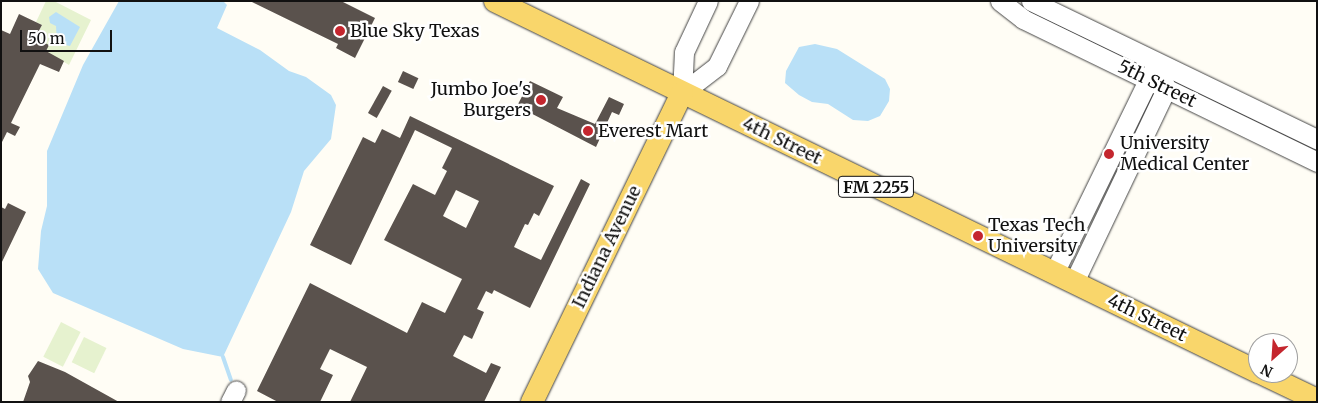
<!DOCTYPE html>
<html>
<head>
<meta charset="utf-8">
<style>
  body { margin:0 }
  #map { position:relative; width:1318px; height:403px; overflow:hidden; background:#fffdf5; font-family:Merriweather,serif }
  div>[style] { position:absolute }
  [style*='--x'] { left:calc(var(--x)*1px); top:calc(var(--y)*1px); width:calc(var(--w)*1px); rotate:calc(var(--a)*1deg) }
  .pitch>* { inset:0; background:#e6f2cf; transform-origin:0 0 }
  .water>* { inset:0; background:#b9e0f7 }
  .stream>* { height:4px; margin:-2px; padding:0 2px; transform-origin:2px; border-radius:2px; background:#b9e0f7 }
  .building>* { inset:0; background:#5a524d; transform-origin:0 0 }
  .roads { filter:drop-shadow(0 0 1px #444) drop-shadow(0 0 1px #444) }
  .minor>* { height:19px; margin:-9.5px; padding:0 9.5px; transform-origin:9.5px; border-radius:9.5px; background:#fff }
  .major>* { height:22px; margin:-11px; padding:0 11px; transform-origin:11px; border-radius:11px; background:#f9d66b }
  .dots>* { width:14px; height:14px; translate:-50% -50%; box-sizing:border-box; border:2px solid #fff; border-radius:50% }
  span { translate:-50% -50%; white-space:nowrap; text-align:center; line-height:1.15; -webkit-text-stroke:5px #fff; paint-order:stroke }
  .shield-label span { padding:1px 4px; background:#fff; border:1px solid; border-radius:4px; -webkit-text-stroke-width:0 }
  .shield-label { font-size:16px; color:#111; font-weight:700 }
  .poi-label { font-size:18px; color:#111 }
  .left { translate:0 -50%; text-align:left }
  .right { translate:-100% -50%; text-align:right }
  .street-label { font-size:18px; color:#111 }
  .frame { position:absolute; inset:0; border:2px solid #111; pointer-events:none }
  .north { position:absolute; left:1248px; top:333px; width:50px; height:50px; box-sizing:border-box; background:#fff; border:1px solid #a0a0a0; border-radius:50%; rotate:206deg; font-size:14px; font-weight:700; line-height:20px; text-align:center; color:#111 }
  .north::after { content:''; display:block; margin:auto; width:18px; height:22px; background:#c4262e; clip-path:polygon(50% 0,100% 100%,50% 72%,0 100%) }
  .scale { position:absolute; left:20px; top:30px; width:92px; height:22px; box-sizing:border-box; border:2px solid #111; border-top:0; padding-left:6px; font-size:15px; line-height:18px; white-space:nowrap; color:#111; -webkit-text-stroke:4px #fff; paint-order:stroke }
</style>
</head>
<body>
<div id="map">
  <div class="pitch">
    <div style="clip-path:polygon(46px 1px,54px 1px,91px 20px,69px 65px,46px 51px,35px 38px,42px 25px,36px 22px)"></div>
    <div style="left:61px;top:322px;width:22px;height:39px;rotate:27deg"></div>
    <div style="left:84px;top:337px;width:25px;height:28px;rotate:26deg"></div>
  </div>
  <div class="water">
    <div style="clip-path:polygon(119px 1px,223px 1px,227px 5px,217px 28px,260px 50px,289px 71px,306px 77px,331px 95px,336px 105px,331px 139px,304px 171px,291px 212px,223px 357px,183px 349px,53px 293px,38px 269px,41px 231px,47px 206px,47px 151px,83px 65px)"></div>
    <div style="clip-path:polygon(56px 12px,80px 27px,70px 46px,57px 43px,56px 26px,50px 23px,49px 17px)"></div>
    <div style="clip-path:polygon(815px 44px,837px 49px,885px 79px,890px 89px,889px 101px,880px 116px,868px 121px,853px 120px,828px 104px,812px 102px,799px 95px,785px 83px,786px 71px,799px 47px)"></div>
  </div>
  <div class="stream">
    <div style="--x:223;--y:357;--w:24;--a:71"></div>
  </div>
  <div class="building">
    <div style="clip-path:polygon(250px 1px,341px 1px,375px 18px,355px 58px,336px 48px,338px 44px)"></div>
    <div style="clip-path:polygon(19px 14px,42px 25px,35px 38px,49px 45px,46px 51px,64px 61px,59px 72px,40px 64px,11px 123px,20px 127px,15px 136px,7px 132px,1px 144px,1px 30px,10px 34px)"></div>
    <div style="left:403px;top:71px;width:17px;height:12px;rotate:25deg"></div>
    <div style="clip-path:polygon(530px 81px,563px 97px,557px 108px,595px 124px,609px 97px,624px 104px,619px 115px,612px 112px,596px 147px,517px 106px)"></div>
    <div style="left:383px;top:86px;width:10px;height:31px;rotate:29deg"></div>
    <div style="clip-path:polygon(evenodd,410px 116px,554px 186px,539px 216px,534px 213px,528px 225px,525px 224px,514px 247px,541px 260px,581px 179px,590px 184px,530px 308px,494px 290px,492px 294px,486px 291px,477px 309px,484px 312px,472px 339px,464px 335px,453px 356px,486px 373px,491px 363px,501px 367px,484px 402px,350px 402px,367px 367px,330px 349px,320px 369px,333px 375px,320px 402px,278px 402px,257px 391px,310px 283px,407px 333px,422px 302px,445px 313px,462px 279px,384px 240px,413px 184px,435px 195px,447px 171px,442px 168px,452px 148px,415px 130px,351px 265px,310px 245px,363px 137px,375px 143px,382px 129px,400px 138px,410px 116px,456px 190px,479px 201px,466px 228px,443px 216px,456px 190px)"></div>
    <div style="clip-path:polygon(8px 203px,26px 212px,1px 264px,1px 207px,5px 209px)"></div>
    <div style="clip-path:polygon(38px 361px,65px 372px,119px 402px,23px 402px,30px 382px,28px 376px)"></div>
  </div>
  <div class="roads">
    <div class="minor">
      <div style="--x:1000;--y:1;--w:29;--a:38"></div>
      <div style="--x:1023;--y:19;--w:327;--a:25.9"></div>
      <div style="--x:1031;--y:1;--w:318;--a:25.8"></div>
      <div style="--x:682;--y:93;--w:44;--a:-37.6"></div>
      <div style="--x:717;--y:66;--w:72;--a:-63.8"></div>
      <div style="--x:682;--y:93;--w:41;--a:-87.2"></div>
      <div style="--x:684;--y:52;--w:56;--a:-64.8"></div>
      <div style="--x:1054;--y:273;--w:226;--a:-64"></div>
      <div style="--x:1074;--y:282;--w:214;--a:-64.5"></div>
      <div style="--x:1166;--y:89;--w:13;--a:-108"></div>
      <div style="--x:230;--y:402;--w:13;--a:-63"></div>
    </div>
    <div class="major">
      <div style="--x:495;--y:1;--w:848;--a:25.93"></div>
      <div style="--x:1261;--y:373;--w:62;--a:25.7"></div>
      <div style="--x:532;--y:402;--w:343;--a:-64.1"></div>
    </div>
  </div>
  <div class="dots">
    <div style="left:340px;top:31px;background:#c4262e"></div>
    <div style="left:541px;top:100px;background:#c4262e"></div>
    <div style="left:588px;top:131px;background:#c4262e"></div>
    <div style="left:1109px;top:154px;background:#c4262e"></div>
    <div style="left:978px;top:236px;background:#c4262e"></div>
  </div>
  <div class="shield-label">
    <span style="left:876px;top:187px">FM 2255</span>
  </div>
  <div class="poi-label">
    <span class="left" style="left:350px;top:31px">Blue Sky Texas</span>
    <span class="right" style="left:531px;top:100px">Jumbo Joe's<br>Burgers</span>
    <span class="left" style="left:598px;top:131px">Everest Mart</span>
    <span class="left" style="left:1120px;top:154px">University<br>Medical Center</span>
    <span class="left" style="left:988px;top:236px">Texas Tech<br>University</span>
  </div>
  <div class="street-label">
    <span style="left:1157px;top:84px;rotate:26deg">5th Street</span>
    <span style="left:782px;top:141px;rotate:26deg">4th Street</span>
    <span style="left:607px;top:247px;rotate:-64deg">Indiana Avenue</span>
    <span style="left:1147px;top:318px;rotate:26deg">4th Street</span>
  </div>
  <div class="frame"></div>
  <div class="north">N</div>
  <div class="scale">50 m</div>
</div>
</body>
</html>
